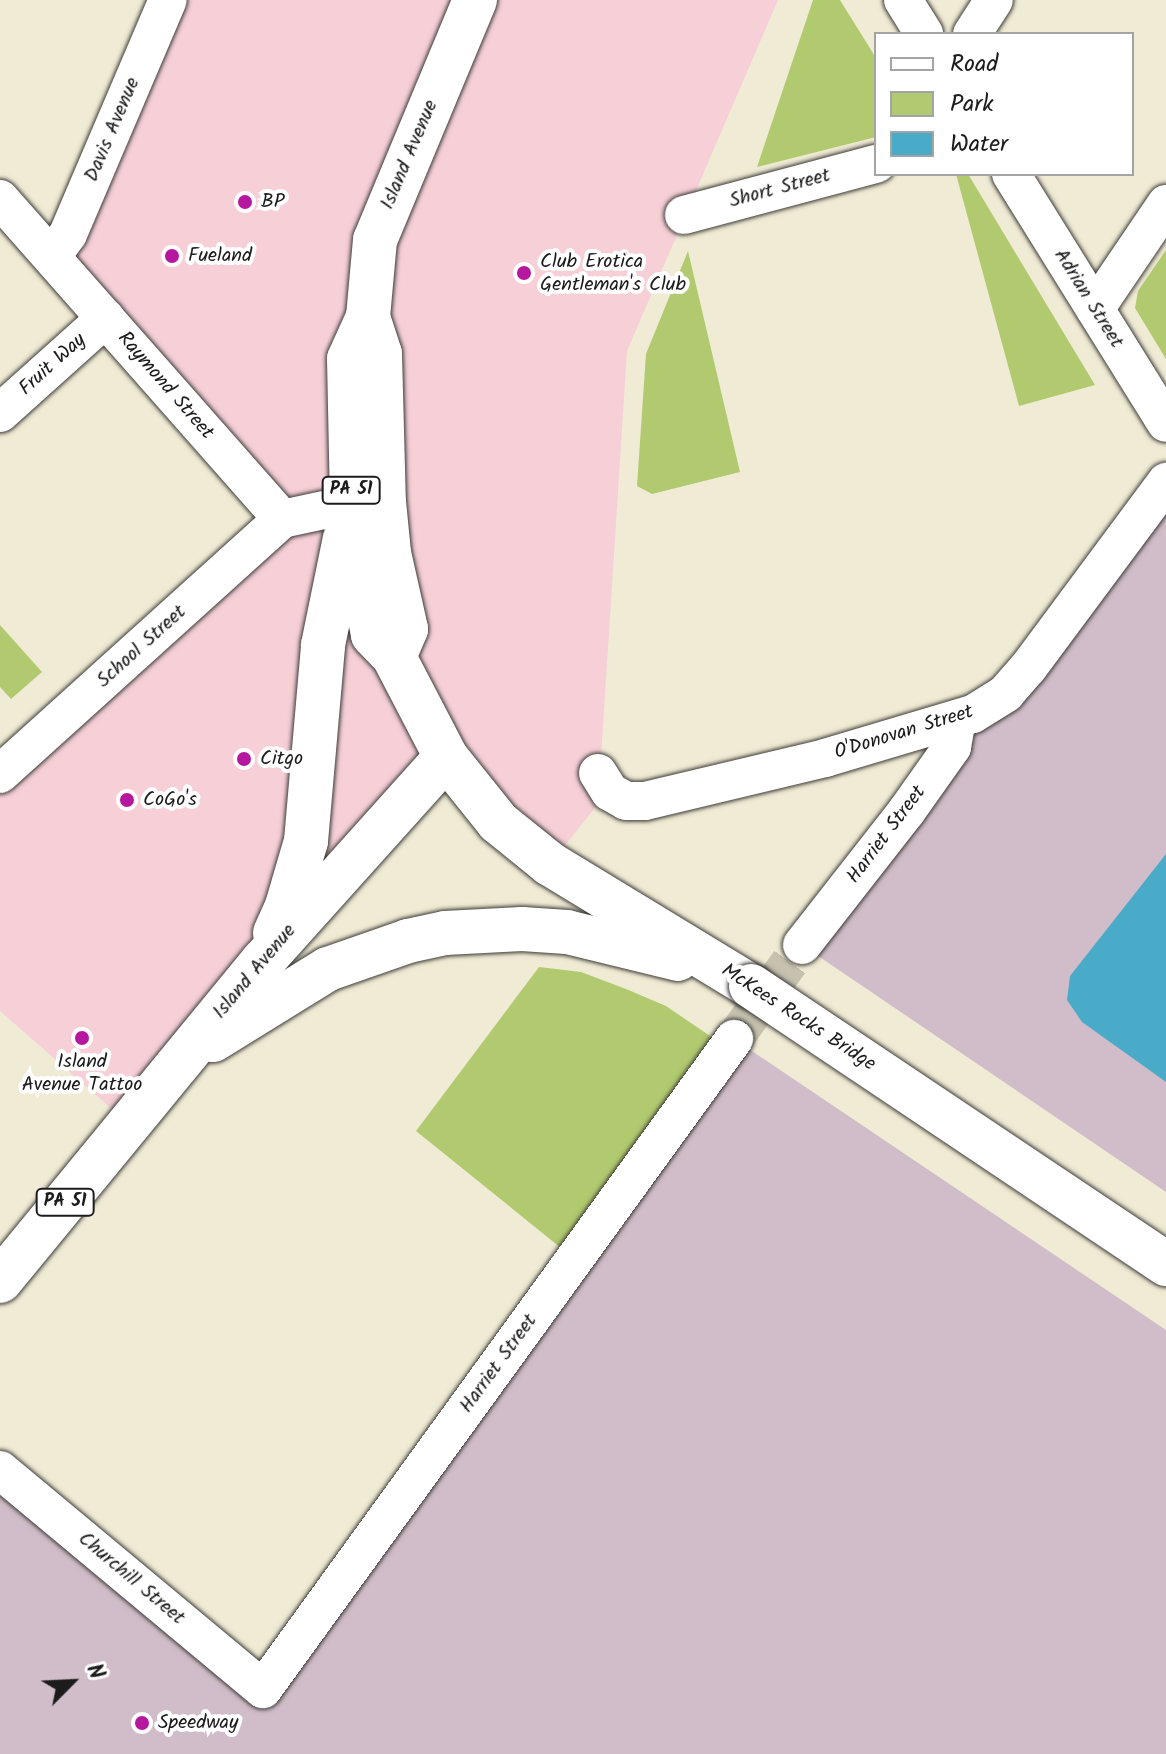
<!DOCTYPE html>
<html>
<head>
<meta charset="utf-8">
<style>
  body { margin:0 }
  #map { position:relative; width:1166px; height:1754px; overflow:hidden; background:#f0ebd4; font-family:Kalam,sans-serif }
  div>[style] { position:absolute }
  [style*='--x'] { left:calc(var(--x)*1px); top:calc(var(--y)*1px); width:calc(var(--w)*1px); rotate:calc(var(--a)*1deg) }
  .built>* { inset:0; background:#f6cfd7 }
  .industrial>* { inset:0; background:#d1bdc9 }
  .green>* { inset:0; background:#b1ca6f }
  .water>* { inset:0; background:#49abc8 }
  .street-tunnel>* { height:38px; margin-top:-19px; transform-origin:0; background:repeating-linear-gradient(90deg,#c6c2af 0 38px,transparent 0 57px) }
  .roads { filter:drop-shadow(0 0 2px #3c3b38) drop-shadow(0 0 2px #3c3b38) }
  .street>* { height:38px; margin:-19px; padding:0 19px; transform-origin:19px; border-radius:19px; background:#fff }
  .primary>* { height:44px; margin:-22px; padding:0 22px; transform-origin:22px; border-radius:22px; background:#fff }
  .bridges { filter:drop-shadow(0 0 2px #3c3b38) drop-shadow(0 0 2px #3c3b38) }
  .primary-bridge>* { height:44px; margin:-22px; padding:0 22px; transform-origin:22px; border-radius:22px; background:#fff }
  .dots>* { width:22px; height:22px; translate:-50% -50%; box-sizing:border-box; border:4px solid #fff; border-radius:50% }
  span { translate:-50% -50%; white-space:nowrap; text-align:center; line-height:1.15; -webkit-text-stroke:8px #fff; paint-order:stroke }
  .shield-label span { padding:2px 6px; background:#fff; border:2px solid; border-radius:6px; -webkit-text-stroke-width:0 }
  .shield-label { font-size:18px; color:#1c1c1c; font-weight:700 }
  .street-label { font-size:20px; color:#1c1c1c }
  .poi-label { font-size:20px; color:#1c1c1c }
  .left { translate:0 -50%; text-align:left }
  .legend { position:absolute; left:874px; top:32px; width:260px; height:144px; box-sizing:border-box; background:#fff; border:2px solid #a4a4a4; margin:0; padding:10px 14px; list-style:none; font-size:24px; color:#1c1c1c }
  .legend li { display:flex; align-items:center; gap:16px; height:40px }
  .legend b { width:40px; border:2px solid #a4a4a4 }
  .north { position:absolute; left:32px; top:1642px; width:80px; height:80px; -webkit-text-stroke:6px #fff; paint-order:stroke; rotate:66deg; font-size:22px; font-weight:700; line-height:32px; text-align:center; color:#1c1c1c }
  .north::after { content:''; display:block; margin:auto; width:28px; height:36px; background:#1c1c1c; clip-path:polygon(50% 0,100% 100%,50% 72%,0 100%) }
</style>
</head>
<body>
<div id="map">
  <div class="built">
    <div style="clip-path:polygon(168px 0,778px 0,627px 351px,598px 804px,550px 864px,446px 758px,129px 1124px,0 1011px,0 774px,282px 519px,52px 256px)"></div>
  </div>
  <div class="industrial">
    <div style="clip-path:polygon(1166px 482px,1166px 1192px,802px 945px,973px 714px)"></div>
    <div style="clip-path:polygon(734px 1039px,1166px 1330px,1166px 1754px,0 1754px,0 1470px,262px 1688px)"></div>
  </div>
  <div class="green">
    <div style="clip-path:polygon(813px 0,840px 0,876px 58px,876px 137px,757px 167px)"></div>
    <div style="clip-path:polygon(956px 174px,968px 174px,1095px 385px,1019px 406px)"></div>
    <div style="clip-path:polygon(1166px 250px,1166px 359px,1135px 308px,1138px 291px)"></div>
    <div style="clip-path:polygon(688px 251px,740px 472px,652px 494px,637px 486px,646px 354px)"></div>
    <div style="clip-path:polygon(0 625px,42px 672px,11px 699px,0 687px)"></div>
    <div style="clip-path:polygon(539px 967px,581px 972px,626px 989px,666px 1006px,713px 1038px,561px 1248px,416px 1131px)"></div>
  </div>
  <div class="water">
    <div style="clip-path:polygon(1166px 854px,1166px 1082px,1082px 1022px,1067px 1000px,1070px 976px)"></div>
  </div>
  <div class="street-tunnel">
    <div style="--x:734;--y:1039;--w:116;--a:-54.1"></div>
  </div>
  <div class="roads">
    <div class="street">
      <div style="--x:903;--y:0;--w:40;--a:58"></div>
      <div style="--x:972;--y:34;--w:40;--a:-57.1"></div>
      <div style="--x:1011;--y:174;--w:293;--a:58.1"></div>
      <div style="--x:0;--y:199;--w:427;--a:48.6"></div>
      <div style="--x:684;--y:215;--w:199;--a:-14.9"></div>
      <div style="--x:52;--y:256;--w:27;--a:-54"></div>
      <div style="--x:68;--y:234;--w:254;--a:-66.9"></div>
      <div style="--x:1095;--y:309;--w:127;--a:-55.9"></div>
      <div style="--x:0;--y:413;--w:142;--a:-41.9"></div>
      <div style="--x:282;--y:519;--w:72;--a:-12.1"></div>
      <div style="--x:598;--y:773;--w:22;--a:58"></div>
      <div style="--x:610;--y:792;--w:18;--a:29"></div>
      <div style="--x:626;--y:801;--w:19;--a:0"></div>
      <div style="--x:645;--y:801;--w:185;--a:-13.4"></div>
      <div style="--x:825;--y:758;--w:154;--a:-16.6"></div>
      <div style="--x:973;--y:714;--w:39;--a:-32"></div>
      <div style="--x:1006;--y:693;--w:33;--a:-49"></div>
      <div style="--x:1028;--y:668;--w:232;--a:-53.4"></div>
      <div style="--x:0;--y:774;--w:380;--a:-42.1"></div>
      <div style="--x:802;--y:945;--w:169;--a:-52"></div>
      <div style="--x:906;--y:812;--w:80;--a:-54.7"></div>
      <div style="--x:952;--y:747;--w:28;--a:-80"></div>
      <div style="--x:0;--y:1470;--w:342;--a:39.8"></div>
      <div style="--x:263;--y:1689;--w:803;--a:-54.07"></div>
    </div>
    <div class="primary">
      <div style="--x:475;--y:0;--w:260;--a:112.6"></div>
      <div style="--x:375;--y:240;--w:77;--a:95.2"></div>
      <div style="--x:368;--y:317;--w:46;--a:114.3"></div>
      <div style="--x:349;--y:359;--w:145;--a:88.8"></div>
      <div style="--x:352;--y:504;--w:55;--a:83.8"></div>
      <div style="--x:358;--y:559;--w:77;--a:78.8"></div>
      <div style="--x:373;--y:635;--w:30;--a:46"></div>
      <div style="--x:394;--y:657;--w:113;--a:62.5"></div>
      <div style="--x:446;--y:757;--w:83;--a:51.3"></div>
      <div style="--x:498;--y:822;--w:67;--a:38.9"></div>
      <div style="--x:550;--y:864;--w:235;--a:31.3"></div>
      <div style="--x:368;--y:317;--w:39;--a:72"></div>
      <div style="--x:380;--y:354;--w:148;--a:88.5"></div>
      <div style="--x:384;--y:502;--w:51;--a:84.4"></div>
      <div style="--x:389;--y:553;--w:78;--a:77.4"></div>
      <div style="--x:406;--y:629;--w:30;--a:113"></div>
      <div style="--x:275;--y:933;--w:30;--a:-66"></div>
      <div style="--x:287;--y:906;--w:68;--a:-73.7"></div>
      <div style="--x:306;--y:841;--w:197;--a:-85"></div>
      <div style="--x:323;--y:645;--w:109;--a:-78.4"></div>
      <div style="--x:213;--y:1040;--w:135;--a:-31.7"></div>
      <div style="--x:328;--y:969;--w:85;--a:-19.3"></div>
      <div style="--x:408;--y:941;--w:38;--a:-12"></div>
      <div style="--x:445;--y:933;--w:77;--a:-3"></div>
      <div style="--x:522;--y:929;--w:45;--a:3.8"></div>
      <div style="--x:567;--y:932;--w:114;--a:13.7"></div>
      <div style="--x:0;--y:1281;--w:414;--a:-50.6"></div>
      <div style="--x:263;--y:961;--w:274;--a:-48.1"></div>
    </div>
  </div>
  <div class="bridges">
    <div class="primary-bridge">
      <div style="--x:751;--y:986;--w:500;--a:33.8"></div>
    </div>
  </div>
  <div class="dots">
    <div style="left:245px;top:202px;background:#b5179e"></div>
    <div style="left:172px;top:256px;background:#b5179e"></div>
    <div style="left:524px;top:273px;background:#b5179e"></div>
    <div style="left:244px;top:759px;background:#b5179e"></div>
    <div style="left:127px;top:800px;background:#b5179e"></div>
    <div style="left:82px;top:1038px;background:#b5179e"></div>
    <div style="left:142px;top:1723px;background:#b5179e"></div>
  </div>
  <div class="shield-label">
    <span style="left:351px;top:490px">PA 51</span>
    <span style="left:65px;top:1202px">PA 51</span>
  </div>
  <div class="street-label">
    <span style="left:113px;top:130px;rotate:-67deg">Davis Avenue</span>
    <span style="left:410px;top:155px;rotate:-67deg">Island Avenue</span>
    <span style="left:780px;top:189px;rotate:-15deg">Short Street</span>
    <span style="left:1088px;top:299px;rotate:58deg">Adrian Street</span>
    <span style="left:53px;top:365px;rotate:-42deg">Fruit Way</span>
    <span style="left:165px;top:386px;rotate:49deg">Raymond Street</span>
    <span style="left:142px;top:647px;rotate:-42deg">School Street</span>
    <span style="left:904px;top:733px;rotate:-17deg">O'Donovan Street</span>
    <span style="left:887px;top:835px;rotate:-53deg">Harriet Street</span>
    <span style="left:255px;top:972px;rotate:-50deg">Island Avenue</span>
    <span style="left:798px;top:1018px;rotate:33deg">McKees Rocks Bridge</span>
    <span style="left:499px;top:1364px;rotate:-54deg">Harriet Street</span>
    <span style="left:131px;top:1579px;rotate:40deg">Churchill Street</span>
  </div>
  <div class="poi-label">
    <span class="left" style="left:261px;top:202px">BP</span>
    <span class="left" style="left:188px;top:256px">Fueland</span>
    <span class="left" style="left:540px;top:274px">Club Erotica<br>Gentleman's Club</span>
    <span class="left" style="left:260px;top:759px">Citgo</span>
    <span class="left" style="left:143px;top:800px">CoGo's</span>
    <span style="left:82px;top:1074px">Island<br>Avenue Tattoo</span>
    <span class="left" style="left:158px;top:1723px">Speedway</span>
  </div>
  <ul class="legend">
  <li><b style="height:10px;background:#fff"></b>Road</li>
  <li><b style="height:22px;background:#b1ca6f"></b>Park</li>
  <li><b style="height:22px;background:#49abc8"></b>Water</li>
  </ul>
  <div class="north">N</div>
</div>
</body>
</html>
